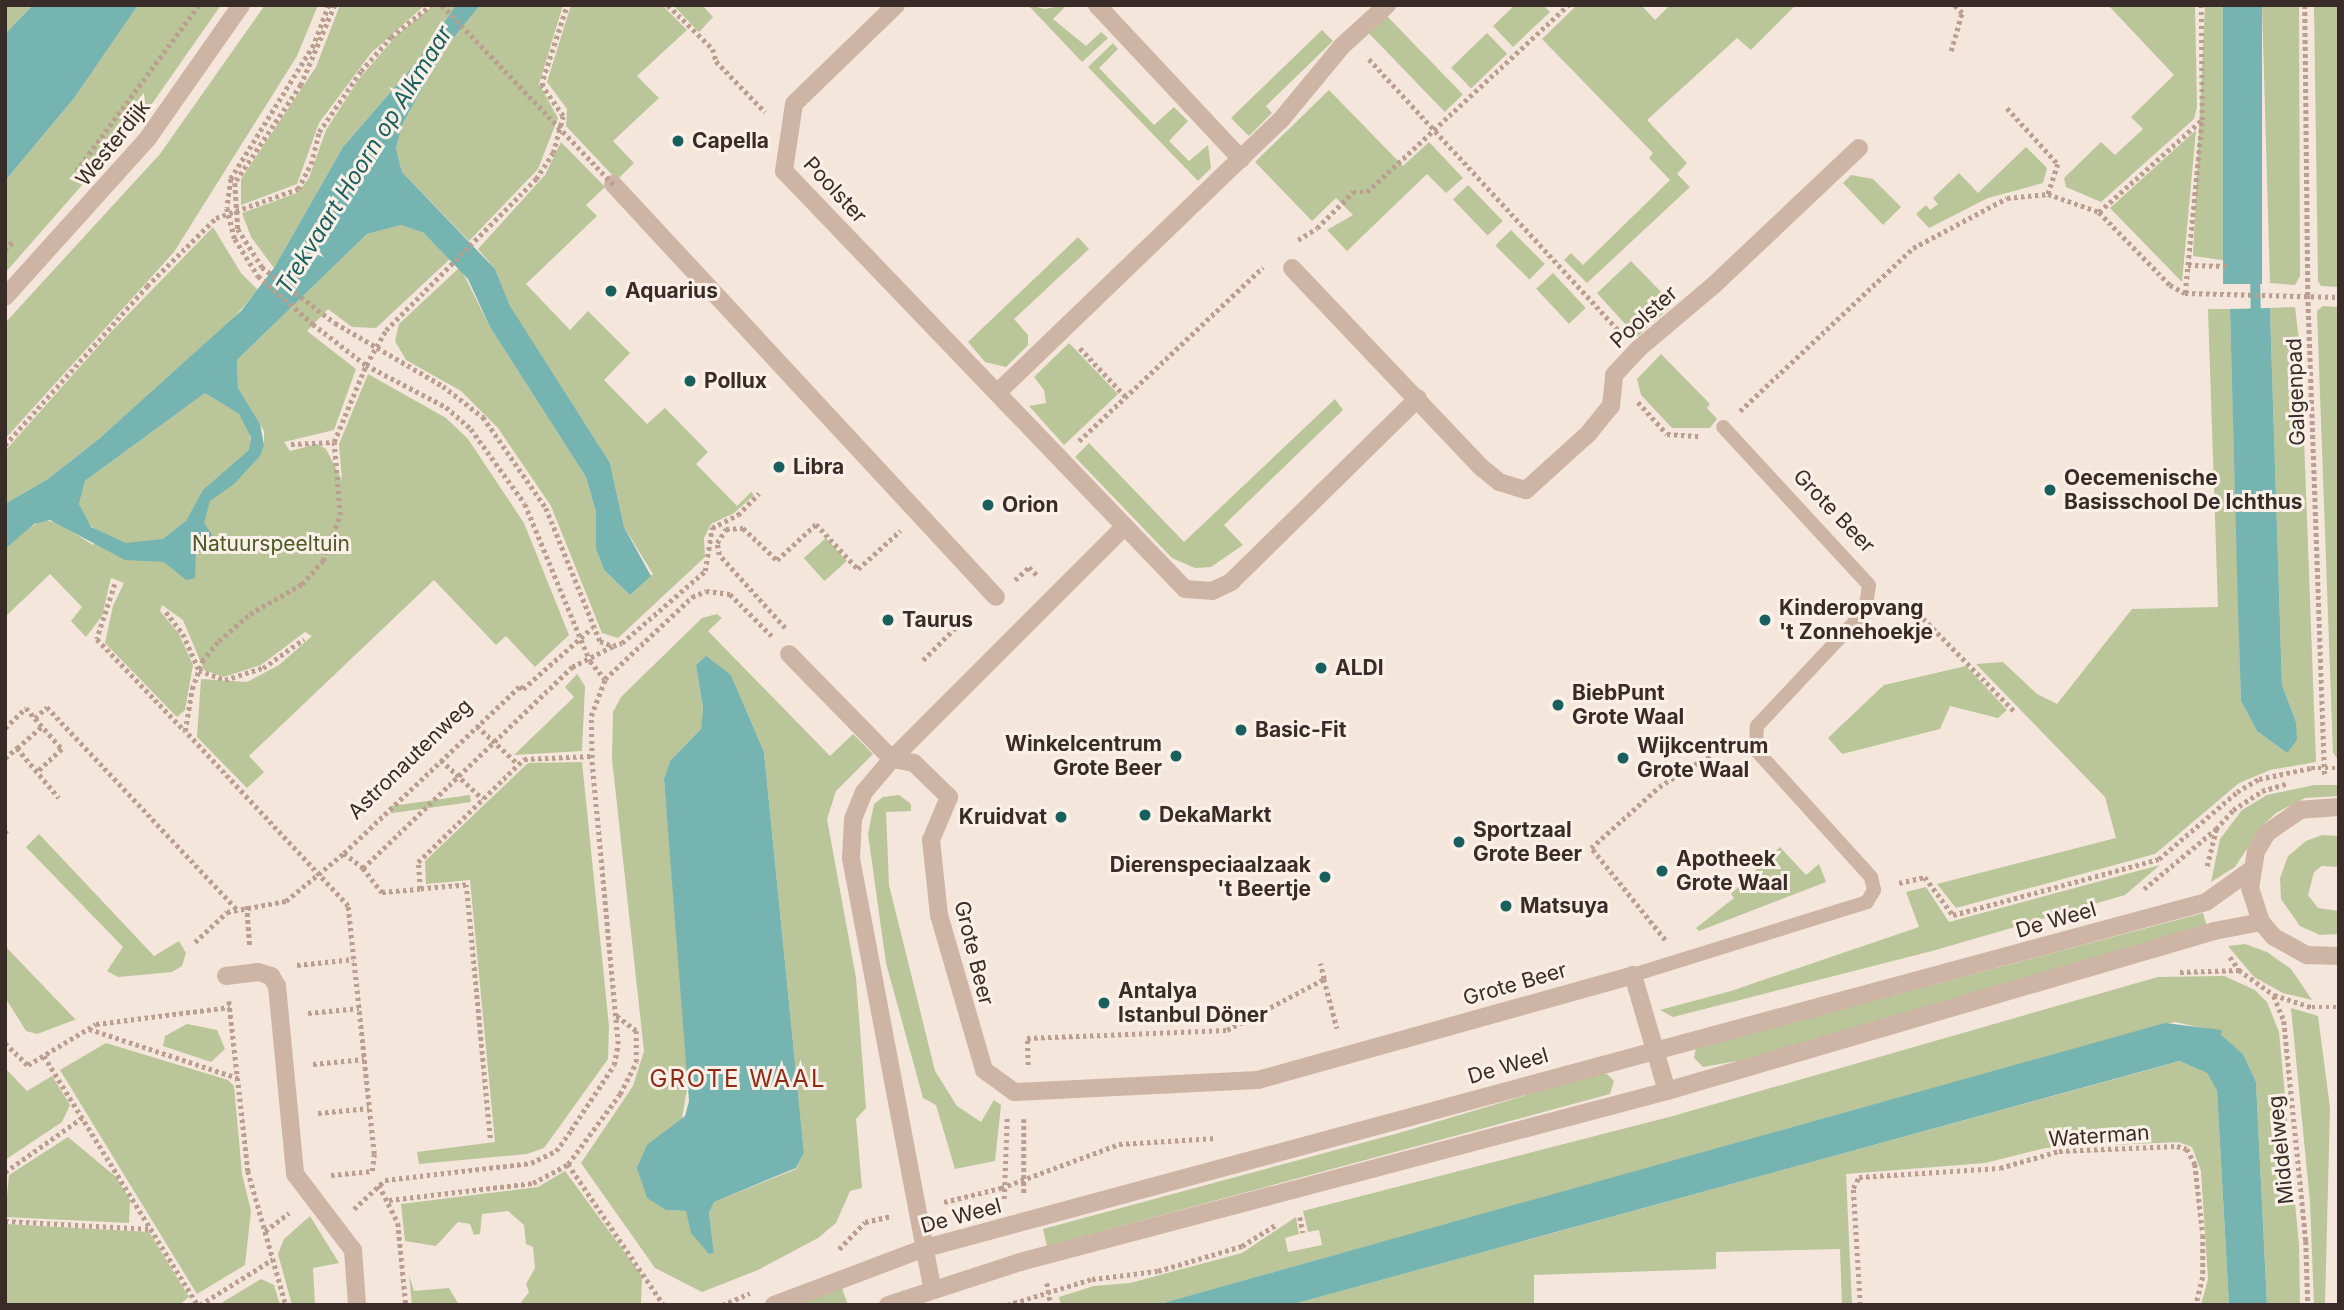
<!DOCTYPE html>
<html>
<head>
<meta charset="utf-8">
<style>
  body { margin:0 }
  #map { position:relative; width:2344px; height:1310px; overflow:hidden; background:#f4e6db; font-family:Inter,sans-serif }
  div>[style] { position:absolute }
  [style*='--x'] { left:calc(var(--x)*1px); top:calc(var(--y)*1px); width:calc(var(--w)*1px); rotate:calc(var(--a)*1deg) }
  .green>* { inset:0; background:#bac599; transform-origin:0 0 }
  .water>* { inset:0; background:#76b4b1; transform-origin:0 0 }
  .stream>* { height:10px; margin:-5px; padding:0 5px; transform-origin:5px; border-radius:5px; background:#76b4b1 }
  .path>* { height:4.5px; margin-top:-2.25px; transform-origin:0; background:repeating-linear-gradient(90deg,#ba9e8f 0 3.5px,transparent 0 7px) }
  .service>* { height:14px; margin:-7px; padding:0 7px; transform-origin:7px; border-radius:7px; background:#ceb4a5 }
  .pedestrian>* { height:18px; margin:-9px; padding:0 9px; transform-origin:9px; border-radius:9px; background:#ceb4a5 }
  .minor>* { height:18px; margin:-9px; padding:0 9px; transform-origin:9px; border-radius:9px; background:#ceb4a5 }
  .tertiary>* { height:18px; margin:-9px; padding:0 9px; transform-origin:9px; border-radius:9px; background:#ceb4a5 }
  .path-bridge>* { height:4.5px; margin-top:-2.25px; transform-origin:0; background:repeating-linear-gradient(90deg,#ba9e8f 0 3.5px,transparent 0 7px) }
  .dots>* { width:19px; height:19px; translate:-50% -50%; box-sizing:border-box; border:4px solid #fbf0e7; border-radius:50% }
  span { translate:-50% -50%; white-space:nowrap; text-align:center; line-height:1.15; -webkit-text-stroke:6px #fbf0e7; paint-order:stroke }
  .poi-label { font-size:21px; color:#392b27; font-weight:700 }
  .left { translate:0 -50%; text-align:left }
  .right { translate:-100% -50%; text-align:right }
  .street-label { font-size:21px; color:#392b27 }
  .park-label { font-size:21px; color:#4c5a28 }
  .water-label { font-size:23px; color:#185f5d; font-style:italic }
  .quarter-label { font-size:24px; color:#902a18; letter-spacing:2px }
  .frame { position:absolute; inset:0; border:7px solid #392b27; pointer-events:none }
</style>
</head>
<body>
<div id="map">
  <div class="green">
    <div style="clip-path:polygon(5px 5px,33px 5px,5px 34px)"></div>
    <div style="clip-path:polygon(138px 5px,221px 5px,147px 111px,5px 273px,5px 181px,75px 97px)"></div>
    <div style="clip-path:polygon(265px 5px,318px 5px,297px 56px,174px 252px,5px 439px,5px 323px,160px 154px)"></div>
    <div style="clip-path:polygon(340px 5px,425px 5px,371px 53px,319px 123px,297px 184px,241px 205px,241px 179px,316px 67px)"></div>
    <div style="clip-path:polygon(434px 5px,456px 5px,420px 58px,343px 147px,274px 268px,251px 237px,242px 213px,297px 193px,309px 178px,326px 130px,359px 79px,397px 35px)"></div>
    <div style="clip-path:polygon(480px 5px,563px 5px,539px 84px,558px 118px,538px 169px,469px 241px,402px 172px,396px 148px,403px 123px,444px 50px)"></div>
    <div style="clip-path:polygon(571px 5px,662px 5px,687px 30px,637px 76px,659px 98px,613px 141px,634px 163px,617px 180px,566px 126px,567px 109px,547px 82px)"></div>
    <div style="clip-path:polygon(673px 5px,702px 5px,713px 17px,699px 32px)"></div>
    <div style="clip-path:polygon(1028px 5px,1045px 9px,1067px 5px,1053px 19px,1086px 46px,1101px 32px,1108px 38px,1082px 62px)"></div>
    <div style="clip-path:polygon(1515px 5px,1543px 5px,1550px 12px,1513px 47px,1493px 26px)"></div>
    <div style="clip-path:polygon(1577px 5px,1641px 5px,1655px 20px,1670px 5px,1796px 5px,1751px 50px,1737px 38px,1647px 120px,1687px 163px,1677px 174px,1690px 187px,1587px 283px,1564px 260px,1571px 253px,1583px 265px,1670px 180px,1649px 158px,1653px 153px,1542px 39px)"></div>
    <div style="clip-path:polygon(2108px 5px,2195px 5px,2197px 107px,2194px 119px,2101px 202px,2066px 187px,2064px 178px,2101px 142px,2115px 155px,2143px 129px,2131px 117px,2174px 75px)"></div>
    <div style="clip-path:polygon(2205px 5px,2223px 5px,2230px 255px,2222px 260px,2193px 256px)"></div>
    <div style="clip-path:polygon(2262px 5px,2299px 5px,2300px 276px,2295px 285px,2270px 283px)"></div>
    <div style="clip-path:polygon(2314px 5px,2339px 5px,2339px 287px,2321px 286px,2318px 281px)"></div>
    <div style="left:1385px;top:14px;width:112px;height:25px;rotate:46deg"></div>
    <div style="clip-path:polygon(1322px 30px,1333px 41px,1266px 106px,1272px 113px,1249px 136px,1231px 118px)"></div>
    <div style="left:1487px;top:33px;width:29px;height:50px;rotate:46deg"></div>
    <div style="clip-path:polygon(1113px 43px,1118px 49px,1099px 68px,1154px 125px,1174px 107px,1188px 121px,1169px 141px,1189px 161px,1208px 145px,1211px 168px,1198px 181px,1088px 67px)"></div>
    <div style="clip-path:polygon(1329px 90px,1403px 166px,1429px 142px,1463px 178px,1446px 193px,1427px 174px,1347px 251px,1327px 230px,1353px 215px,1336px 198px,1312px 221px,1255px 162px)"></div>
    <div style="clip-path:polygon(2196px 130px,2182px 282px,2110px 208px)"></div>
    <div style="clip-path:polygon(561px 142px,605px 187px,586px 205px,597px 216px,526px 284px,570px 330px,588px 311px,630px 353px,604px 380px,647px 424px,665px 408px,708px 452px,696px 464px,737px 506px,751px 492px,754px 495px,734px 513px,711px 524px,704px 538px,705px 557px,618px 638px,602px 633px,551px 506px,498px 428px,461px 391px,406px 360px,395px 341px,399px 324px,460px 267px,490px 327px,586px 477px,596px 512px,596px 549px,604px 570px,630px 595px,653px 574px,624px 527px,610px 463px,510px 307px,495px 269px,478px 249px,545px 175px)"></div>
    <div style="clip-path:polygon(2026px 147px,2047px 168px,2043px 183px,1988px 198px,1929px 228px,1916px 214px,1926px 205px,1930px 210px,1938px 204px,1933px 198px,1959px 173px,1978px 193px)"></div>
    <div style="clip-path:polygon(1851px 175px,1873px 179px,1901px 207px,1883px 225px,1843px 183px)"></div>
    <div style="left:1468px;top:185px;width:50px;height:21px;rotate:46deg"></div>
    <div style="clip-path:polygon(401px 225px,424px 233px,451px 258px,376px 328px,352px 327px,328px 309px,307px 331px,356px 369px,334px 430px,284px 442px,290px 451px,317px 444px,326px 449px,342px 480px,339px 444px,368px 374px,446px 418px,468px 439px,524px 523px,569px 635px,535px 667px,506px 636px,496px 645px,434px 580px,249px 756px,264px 772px,247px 788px,197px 737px,201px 679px,247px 682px,279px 665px,312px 636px,305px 632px,261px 665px,224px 677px,204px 670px,183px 620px,162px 605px,160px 611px,179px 634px,193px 665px,185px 710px,177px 717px,105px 643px,113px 606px,124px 583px,111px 578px,102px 616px,86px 637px,71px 621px,82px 607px,50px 574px,5px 617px,5px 549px,25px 530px,43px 520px,58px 523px,93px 545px,101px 534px,85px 521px,79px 504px,85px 481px,205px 393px,239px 414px,250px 431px,251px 446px,264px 445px,264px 431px,238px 388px,237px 360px,367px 234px)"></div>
    <div style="clip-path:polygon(213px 227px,241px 273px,258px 290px,223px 330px,100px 438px,48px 479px,5px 504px,5px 451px,111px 332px)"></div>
    <div style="left:1511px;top:230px;width:48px;height:22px;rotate:45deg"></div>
    <div style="clip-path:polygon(1078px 237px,1089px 249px,1014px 319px,1028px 335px,1028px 345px,1006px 367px,985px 362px,968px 342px)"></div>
    <div style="clip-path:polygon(1631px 261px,1665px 296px,1662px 300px,1669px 308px,1637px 337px,1597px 293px)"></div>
    <div style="left:1553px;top:273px;width:48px;height:23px;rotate:47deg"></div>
    <div style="clip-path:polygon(2323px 306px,2339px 307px,2339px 760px,2333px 753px,2317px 311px)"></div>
    <div style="clip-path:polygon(2295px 307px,2301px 357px,2316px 762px,2270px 770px,2239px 783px,2155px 854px,1956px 908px,1937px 884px,2116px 838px,2105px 797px,1976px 664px,2003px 662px,2037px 694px,2057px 704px,2132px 609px,2218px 607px,2208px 309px,2230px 309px,2241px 701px,2257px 731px,2287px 753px,2296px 722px,2282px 685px,2270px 308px)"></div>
    <div style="clip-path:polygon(1069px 343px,1118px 394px,1064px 445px,1029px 406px,1046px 403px,1044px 390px,1034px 377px)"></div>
    <div style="clip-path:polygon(1661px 354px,1710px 404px,1707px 408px,1717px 419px,1710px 428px,1672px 428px,1641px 395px,1637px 379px)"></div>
    <div style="clip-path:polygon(1335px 399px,1343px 410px,1224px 525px,1243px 545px,1211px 567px,1195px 568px,1172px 558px,1075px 457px,1089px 443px,1184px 542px)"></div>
    <div style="left:826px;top:538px;width:31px;height:30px;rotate:48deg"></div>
    <div style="clip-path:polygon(evenodd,717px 614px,722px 618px,708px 631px,830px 756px,853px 734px,873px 754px,836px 791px,827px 819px,856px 978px,866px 1108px,856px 1119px,862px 1188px,850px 1191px,836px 1223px,818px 1238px,758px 1270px,702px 1292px,655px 1268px,581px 1163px,633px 1086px,644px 1051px,612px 759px,613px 712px,621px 697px,702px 618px,717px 614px,705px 657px,731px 675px,764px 752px,804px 1153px,796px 1169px,714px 1202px,709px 1213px,714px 1253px,709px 1254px,686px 1211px,666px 1210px,689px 1078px,664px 779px,670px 761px,701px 729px,703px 710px,696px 665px,705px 657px)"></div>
    <div style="clip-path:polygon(1966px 666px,2007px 710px,1998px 718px,1950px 706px,1940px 729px,1842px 754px,1828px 738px,1884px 685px)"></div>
    <div style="clip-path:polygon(577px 674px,585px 686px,582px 751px,514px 755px,574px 697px,565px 687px)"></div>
    <div style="clip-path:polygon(582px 762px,609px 1026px,608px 1059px,544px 1148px,527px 1154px,419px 1164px,417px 1152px,495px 1142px,470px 880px,426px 884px,425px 861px,528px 763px)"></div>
    <div style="clip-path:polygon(2314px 785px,2339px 785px,2339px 796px,2305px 798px,2276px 813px,2262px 826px,2235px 867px,2211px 882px,2220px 839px,2242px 810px,2267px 795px)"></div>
    <div style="left:470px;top:795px;width:7px;height:81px;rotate:82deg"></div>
    <div style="clip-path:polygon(899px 795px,911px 804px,911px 811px,886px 812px,889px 885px,935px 1071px,957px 1106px,981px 1122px,994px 1100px,1001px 1105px,995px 1161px,955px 1169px,936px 1105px,923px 1098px,886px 963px,868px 834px,874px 804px,883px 797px)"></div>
    <div style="clip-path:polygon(39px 834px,154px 956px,179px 941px,186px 953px,182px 966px,172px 972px,118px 977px,107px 971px,123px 947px,26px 847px)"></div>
    <div style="clip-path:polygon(2322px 835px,2339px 836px,2339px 867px,2322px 866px,2314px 872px,2308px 895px,2318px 908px,2339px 911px,2339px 934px,2320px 935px,2300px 926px,2281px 899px,2280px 878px,2288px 856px,2306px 841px)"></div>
    <div style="clip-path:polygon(1780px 847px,1806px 875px,1819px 864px,1826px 882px,1699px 931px,1696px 928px,1734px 898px,1731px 894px)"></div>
    <div style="clip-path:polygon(2160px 865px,2125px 895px,1932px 951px,1673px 1017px,1660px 1010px,1731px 991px,1919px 927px,1906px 892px,1926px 887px,1949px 922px)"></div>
    <div style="clip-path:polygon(2203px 913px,2207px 926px,1748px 1059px,1703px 1067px,1694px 1058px,1696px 1048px)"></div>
    <div style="clip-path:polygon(2245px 944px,2267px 952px,2291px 969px,2312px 1000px,2283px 993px,2254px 977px,2228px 946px)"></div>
    <div style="clip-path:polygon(5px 946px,75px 1019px,77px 1019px,37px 1034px,26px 1031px,5px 997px)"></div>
    <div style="clip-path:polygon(2224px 976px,2255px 990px,2267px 1002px,2279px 1032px,2299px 1245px,2300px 1305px,2267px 1305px,2256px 1082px,2249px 1067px,2243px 1054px,2213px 1030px,2175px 1022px,1156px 1305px,1061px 1305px,1059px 1297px,1094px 1286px,1130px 1283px,1242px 1253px,1296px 1217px,1299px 1234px,1285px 1238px,1288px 1252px,1322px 1245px,1319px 1230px,1308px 1232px,1303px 1211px,1673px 1116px,2158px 977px)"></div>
    <div style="clip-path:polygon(2291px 1008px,2318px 1016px,2330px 1108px,2325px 1305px,2314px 1305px,2310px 1202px)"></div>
    <div style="clip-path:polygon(187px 1024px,217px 1030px,225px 1049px,211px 1062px,163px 1046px,165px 1036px)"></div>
    <div style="clip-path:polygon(106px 1043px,228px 1080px,234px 1086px,242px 1174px,251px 1211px,245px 1265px,197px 1294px,60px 1070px)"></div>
    <div style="clip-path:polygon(2181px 1061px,2207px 1073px,2217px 1091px,2229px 1305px,2201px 1305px,2208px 1279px,2201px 1171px,2192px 1147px,2178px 1142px,2045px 1148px,1985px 1163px,1846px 1174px,1852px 1305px,1842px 1305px,1840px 1249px,1716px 1252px,1716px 1269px,1534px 1275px,1534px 1305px,1290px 1305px)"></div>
    <div style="clip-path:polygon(5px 1068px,27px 1091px,52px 1076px,70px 1105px,62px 1122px,5px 1160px)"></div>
    <div style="clip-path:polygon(1597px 1074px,1607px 1074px,1614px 1081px,1610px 1094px,1047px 1246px,1043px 1229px,1399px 1133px)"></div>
    <div style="clip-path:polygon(68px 1137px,116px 1177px,130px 1200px,129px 1223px,5px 1217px,9px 1175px)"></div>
    <div style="clip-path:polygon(565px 1171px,642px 1276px,641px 1305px,519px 1305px,529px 1292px,526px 1284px,535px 1268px,533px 1247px,526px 1244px,524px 1225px,508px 1211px,482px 1214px,480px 1234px,474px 1235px,470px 1224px,458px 1222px,436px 1246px,405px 1241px,401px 1204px,538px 1187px)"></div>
    <div style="clip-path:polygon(310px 1216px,339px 1263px,313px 1268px,315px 1305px,292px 1305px,278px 1254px,284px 1239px)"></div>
    <div style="clip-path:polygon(5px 1224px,149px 1232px,189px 1297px,179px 1305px,5px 1305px)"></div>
    <div style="clip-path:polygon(409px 1275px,414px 1291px,449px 1288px,459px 1305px,412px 1305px)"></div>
    <div style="clip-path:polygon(261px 1279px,274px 1285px,280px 1305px,218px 1305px)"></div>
    <div style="clip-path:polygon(842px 1288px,848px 1305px,796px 1305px)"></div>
  </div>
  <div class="water">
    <div style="clip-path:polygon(33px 5px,138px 5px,75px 97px,5px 181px,5px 34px)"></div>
    <div style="clip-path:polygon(evenodd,456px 5px,480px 5px,444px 50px,403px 123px,396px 148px,402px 172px,495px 269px,510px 306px,610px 463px,624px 527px,651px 576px,630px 595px,604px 570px,596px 549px,596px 512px,586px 477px,490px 327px,468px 279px,424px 233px,401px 225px,367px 234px,237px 360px,238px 388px,260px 424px,264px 445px,260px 456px,234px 484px,210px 501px,204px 523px,219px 545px,216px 551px,196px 552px,195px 578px,186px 580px,164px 562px,125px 560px,50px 520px,34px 524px,5px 549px,5px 504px,48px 479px,100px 438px,241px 311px,274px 268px,343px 147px,420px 58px,456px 5px,205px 393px,239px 414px,251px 437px,249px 450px,203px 490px,186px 521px,163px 539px,126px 543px,91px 527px,79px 504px,85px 481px,205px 393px)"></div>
    <div style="left:2223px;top:5px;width:39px;height:279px"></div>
    <div style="clip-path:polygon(2270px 308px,2282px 685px,2296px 722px,2297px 740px,2287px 753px,2257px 731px,2241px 701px,2238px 611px,2230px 309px)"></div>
    <div style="clip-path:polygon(706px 656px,731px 675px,764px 752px,804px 1153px,796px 1168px,714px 1202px,709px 1213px,714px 1253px,709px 1254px,691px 1233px,686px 1211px,666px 1210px,647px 1198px,637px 1168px,647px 1145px,685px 1116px,689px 1101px,664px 779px,670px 761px,701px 729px,703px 709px,696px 665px)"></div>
    <div style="clip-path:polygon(2165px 1023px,2222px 1030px,2221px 1035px,2243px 1054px,2256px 1082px,2267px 1305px,2229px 1305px,2217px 1091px,2207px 1073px,2180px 1061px,1290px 1305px,1156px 1305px)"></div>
  </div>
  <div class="stream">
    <div style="--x:2255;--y:272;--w:50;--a:88.9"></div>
  </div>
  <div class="path">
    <div style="--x:329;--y:5;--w:43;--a:110.6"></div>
    <div style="--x:314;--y:45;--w:158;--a:121.8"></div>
    <div style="--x:231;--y:179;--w:29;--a:98"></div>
    <div style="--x:227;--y:208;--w:32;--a:76"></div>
    <div style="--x:235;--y:239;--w:44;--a:58.1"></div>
    <div style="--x:258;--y:276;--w:73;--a:41.1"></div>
    <div style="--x:313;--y:324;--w:67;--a:37.7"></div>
    <div style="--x:366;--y:365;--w:90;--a:27.7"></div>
    <div style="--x:446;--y:407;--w:33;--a:41"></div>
    <div style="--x:471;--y:429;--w:92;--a:54.2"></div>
    <div style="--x:525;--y:504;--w:170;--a:67.5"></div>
    <div style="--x:590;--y:661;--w:23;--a:50"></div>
    <div style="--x:335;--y:5;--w:87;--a:113"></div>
    <div style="--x:301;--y:85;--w:118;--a:124"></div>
    <div style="--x:235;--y:183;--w:46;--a:86.3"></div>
    <div style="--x:238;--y:229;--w:45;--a:57.7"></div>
    <div style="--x:262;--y:267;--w:92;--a:37.5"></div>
    <div style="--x:335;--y:323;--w:125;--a:30.3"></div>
    <div style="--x:443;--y:386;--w:51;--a:37.8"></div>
    <div style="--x:483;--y:417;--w:111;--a:55.3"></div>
    <div style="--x:546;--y:508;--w:144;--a:67.9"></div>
    <div style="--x:600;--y:641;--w:14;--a:21"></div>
    <div style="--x:613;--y:646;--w:9;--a:-18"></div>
    <div style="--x:622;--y:643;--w:110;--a:-40.9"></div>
    <div style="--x:705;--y:571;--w:44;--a:-80.8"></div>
    <div style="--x:712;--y:528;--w:29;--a:-27"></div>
    <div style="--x:738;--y:515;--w:30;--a:-46"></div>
    <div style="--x:668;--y:5;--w:63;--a:44.4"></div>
    <div style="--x:713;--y:49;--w:12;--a:76"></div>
    <div style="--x:716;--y:61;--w:71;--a:46.1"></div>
    <div style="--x:2305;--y:5;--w:290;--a:89.4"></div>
    <div style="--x:2308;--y:295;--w:483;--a:88"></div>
    <div style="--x:1951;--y:51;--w:40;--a:-74"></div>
    <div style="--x:1962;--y:13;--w:11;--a:-135"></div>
    <div style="--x:1369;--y:59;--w:369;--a:47.4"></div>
    <div style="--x:2007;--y:108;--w:76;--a:47.7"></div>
    <div style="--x:2058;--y:164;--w:32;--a:108"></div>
    <div style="--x:76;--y:171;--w:207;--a:-53.5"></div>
    <div style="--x:2099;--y:212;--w:138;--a:-41.8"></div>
    <div style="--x:1298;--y:240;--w:22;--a:-32"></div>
    <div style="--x:1317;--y:228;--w:51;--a:-45"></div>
    <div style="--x:1353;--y:192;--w:14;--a:0"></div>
    <div style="--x:1367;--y:192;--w:275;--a:-42.9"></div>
    <div style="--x:5;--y:250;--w:13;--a:-48"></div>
    <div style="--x:2188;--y:265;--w:40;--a:1.4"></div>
    <div style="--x:2185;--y:293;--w:174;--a:-84.4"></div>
    <div style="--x:2202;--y:120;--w:115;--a:-90.5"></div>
    <div style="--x:1080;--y:348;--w:67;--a:46.8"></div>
    <div style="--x:1638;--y:402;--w:43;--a:47.8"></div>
    <div style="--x:1667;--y:434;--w:32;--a:4"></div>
    <div style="--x:1740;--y:411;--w:238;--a:-43.3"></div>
    <div style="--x:1913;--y:248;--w:106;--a:-28"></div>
    <div style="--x:2007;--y:198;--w:41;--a:-5.6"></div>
    <div style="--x:2048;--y:194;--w:54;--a:19.4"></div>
    <div style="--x:2099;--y:212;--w:102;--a:45.8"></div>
    <div style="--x:2170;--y:285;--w:17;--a:28"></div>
    <div style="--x:2185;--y:293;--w:154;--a:1.5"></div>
    <div style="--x:1079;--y:441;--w:253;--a:-43.4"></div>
    <div style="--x:291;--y:444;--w:43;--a:-2.7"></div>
    <div style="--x:5;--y:445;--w:213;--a:-48.2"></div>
    <div style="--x:147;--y:286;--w:97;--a:-44.6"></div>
    <div style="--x:216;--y:218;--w:87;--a:-19.5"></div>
    <div style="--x:298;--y:189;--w:28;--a:-63"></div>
    <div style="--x:311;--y:164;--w:33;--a:-76"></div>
    <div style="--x:319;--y:132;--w:74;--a:-55.5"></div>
    <div style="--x:361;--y:71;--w:45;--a:-48.6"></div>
    <div style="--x:391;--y:37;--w:51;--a:-38.7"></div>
    <div style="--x:1015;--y:580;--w:19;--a:-43"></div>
    <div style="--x:1029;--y:567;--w:11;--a:45"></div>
    <div style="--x:115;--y:584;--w:58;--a:108.1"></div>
    <div style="--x:97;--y:639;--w:127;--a:46.3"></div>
    <div style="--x:1893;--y:605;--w:33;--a:23"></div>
    <div style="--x:1923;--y:618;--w:130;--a:45.6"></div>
    <div style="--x:166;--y:612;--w:28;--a:52"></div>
    <div style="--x:183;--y:634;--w:39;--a:66"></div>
    <div style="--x:199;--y:670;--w:28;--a:21"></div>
    <div style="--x:225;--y:680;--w:40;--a:-18"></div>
    <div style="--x:263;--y:668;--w:50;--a:-35.3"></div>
    <div style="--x:785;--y:628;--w:98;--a:-132.1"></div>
    <div style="--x:719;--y:555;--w:12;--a:-99"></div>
    <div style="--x:717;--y:543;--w:17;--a:-57"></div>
    <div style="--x:726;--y:529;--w:17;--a:-3"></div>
    <div style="--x:743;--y:528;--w:47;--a:43.3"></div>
    <div style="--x:777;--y:560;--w:53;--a:-42.7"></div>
    <div style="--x:816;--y:524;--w:62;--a:47"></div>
    <div style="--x:858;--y:569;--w:57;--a:-42.1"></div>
    <div style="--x:923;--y:660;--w:68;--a:-45"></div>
    <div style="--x:35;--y:718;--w:16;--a:-43"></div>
    <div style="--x:47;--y:707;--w:277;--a:46.8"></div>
    <div style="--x:477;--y:726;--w:56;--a:42.8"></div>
    <div style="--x:5;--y:728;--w:29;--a:-44"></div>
    <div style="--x:26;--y:708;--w:55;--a:48.7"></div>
    <div style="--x:62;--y:749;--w:34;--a:137"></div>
    <div style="--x:17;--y:748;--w:33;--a:-41"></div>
    <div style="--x:5;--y:758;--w:16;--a:-40"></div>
    <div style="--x:17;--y:748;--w:65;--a:50"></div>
    <div style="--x:441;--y:760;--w:57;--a:42.9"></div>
    <div style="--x:5;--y:831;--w:4;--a:56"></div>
    <div style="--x:344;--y:853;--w:24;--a:38"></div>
    <div style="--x:363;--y:868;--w:290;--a:-43.9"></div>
    <div style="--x:572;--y:667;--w:46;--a:-27.1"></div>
    <div style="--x:2207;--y:866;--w:38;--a:-76"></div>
    <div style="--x:2216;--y:829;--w:25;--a:-48"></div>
    <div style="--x:2233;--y:810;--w:35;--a:-33"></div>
    <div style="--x:2262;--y:791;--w:28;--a:-17"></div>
    <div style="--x:363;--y:868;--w:31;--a:52"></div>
    <div style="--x:382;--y:892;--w:38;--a:-5"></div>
    <div style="--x:1899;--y:883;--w:27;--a:-13"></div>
    <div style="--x:1925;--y:877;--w:47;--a:53.6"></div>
    <div style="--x:1953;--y:915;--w:213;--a:-15.2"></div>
    <div style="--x:2159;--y:859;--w:103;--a:-40.7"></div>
    <div style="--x:2237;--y:792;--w:26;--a:-31"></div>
    <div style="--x:2259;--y:779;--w:53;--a:-11.9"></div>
    <div style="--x:2311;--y:768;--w:28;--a:0"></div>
    <div style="--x:2144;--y:889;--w:94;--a:-39.8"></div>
    <div style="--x:247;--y:906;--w:41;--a:85.8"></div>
    <div style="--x:1665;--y:940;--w:118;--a:-128.8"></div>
    <div style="--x:1591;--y:848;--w:91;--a:-41.9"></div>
    <div style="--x:1659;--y:787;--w:83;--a:-32.2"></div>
    <div style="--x:195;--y:942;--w:44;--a:-43.2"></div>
    <div style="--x:227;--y:912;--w:60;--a:-10.6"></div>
    <div style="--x:286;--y:901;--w:75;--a:-39.6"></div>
    <div style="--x:344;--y:853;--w:243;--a:-43.5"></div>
    <div style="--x:520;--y:686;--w:4;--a:45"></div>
    <div style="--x:523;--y:689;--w:92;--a:-41.5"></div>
    <div style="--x:2230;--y:957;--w:16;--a:55"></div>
    <div style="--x:2239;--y:970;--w:43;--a:35.5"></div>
    <div style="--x:2274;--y:995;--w:40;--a:18"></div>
    <div style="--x:2312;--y:1007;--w:27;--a:0"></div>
    <div style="--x:297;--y:965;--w:57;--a:-6"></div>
    <div style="--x:2180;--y:972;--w:59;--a:-1.9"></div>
    <div style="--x:1324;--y:979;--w:51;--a:75.1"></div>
    <div style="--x:2274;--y:996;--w:27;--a:68"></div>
    <div style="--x:2284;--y:1021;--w:221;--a:84.3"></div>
    <div style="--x:2306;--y:1241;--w:64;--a:88.2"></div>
    <div style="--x:229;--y:1001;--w:171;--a:83.6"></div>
    <div style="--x:248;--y:1171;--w:139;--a:74.2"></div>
    <div style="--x:308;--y:1013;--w:51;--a:-5.6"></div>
    <div style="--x:89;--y:1029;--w:157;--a:18.2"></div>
    <div style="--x:5;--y:1043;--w:32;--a:44"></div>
    <div style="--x:28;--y:1065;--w:79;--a:-31.1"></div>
    <div style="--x:96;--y:1024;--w:135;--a:-7.2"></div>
    <div style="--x:44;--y:1056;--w:293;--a:58.3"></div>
    <div style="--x:313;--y:1064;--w:51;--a:-5.6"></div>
    <div style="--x:1028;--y:1065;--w:27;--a:-92"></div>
    <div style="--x:1027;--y:1038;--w:200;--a:-2.3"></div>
    <div style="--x:1227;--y:1030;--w:110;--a:-27.7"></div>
    <div style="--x:1324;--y:979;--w:16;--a:-104"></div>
    <div style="--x:318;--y:1113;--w:51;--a:-5.6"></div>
    <div style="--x:1024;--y:1119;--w:75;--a:90"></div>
    <div style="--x:490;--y:1138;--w:254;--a:-95.4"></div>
    <div style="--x:466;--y:885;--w:46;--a:175"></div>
    <div style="--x:420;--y:889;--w:27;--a:-94"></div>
    <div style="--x:418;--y:862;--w:148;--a:-44.2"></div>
    <div style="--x:524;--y:759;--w:67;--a:-2.6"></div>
    <div style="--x:568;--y:1164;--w:87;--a:-53.4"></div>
    <div style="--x:620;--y:1094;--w:36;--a:-63"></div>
    <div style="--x:636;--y:1062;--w:31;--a:-90"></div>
    <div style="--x:636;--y:1031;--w:25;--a:-143"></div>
    <div style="--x:5;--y:1172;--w:95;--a:-35.2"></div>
    <div style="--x:331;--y:1175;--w:41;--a:-5.6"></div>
    <div style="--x:372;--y:1171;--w:17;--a:-83"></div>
    <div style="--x:374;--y:1154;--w:249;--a:-96"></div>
    <div style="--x:348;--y:906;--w:239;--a:-133"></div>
    <div style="--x:185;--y:731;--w:43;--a:-80.5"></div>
    <div style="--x:192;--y:689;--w:30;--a:-70"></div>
    <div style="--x:202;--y:661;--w:26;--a:-50"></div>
    <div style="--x:219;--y:641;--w:41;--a:-41.1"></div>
    <div style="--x:250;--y:614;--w:60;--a:-30"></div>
    <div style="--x:302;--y:584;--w:31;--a:-48"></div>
    <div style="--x:323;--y:561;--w:49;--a:-69.7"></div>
    <div style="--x:340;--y:515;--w:73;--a:-94.7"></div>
    <div style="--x:334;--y:442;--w:83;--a:-67.4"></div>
    <div style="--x:366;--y:365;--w:40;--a:-60.3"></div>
    <div style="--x:386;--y:330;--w:213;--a:-45.2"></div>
    <div style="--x:536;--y:179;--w:31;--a:-57"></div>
    <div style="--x:553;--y:153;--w:38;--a:-75"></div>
    <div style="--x:563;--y:116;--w:37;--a:-125"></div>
    <div style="--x:542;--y:86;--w:7;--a:-82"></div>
    <div style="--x:543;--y:79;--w:78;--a:-72"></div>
    <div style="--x:379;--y:1185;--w:42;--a:63.4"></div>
    <div style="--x:398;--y:1223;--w:82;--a:84.4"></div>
    <div style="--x:1004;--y:1199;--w:82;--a:-87.9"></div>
    <div style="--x:389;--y:1200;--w:145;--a:-6.7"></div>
    <div style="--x:533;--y:1183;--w:40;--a:-28"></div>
    <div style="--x:568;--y:1164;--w:171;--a:55.8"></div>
    <div style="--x:944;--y:1202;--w:59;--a:-13.8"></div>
    <div style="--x:1001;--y:1188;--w:126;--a:-20.4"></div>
    <div style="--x:1119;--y:1144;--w:97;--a:-3.5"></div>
    <div style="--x:354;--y:1209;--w:42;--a:-43.1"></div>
    <div style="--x:385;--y:1180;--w:147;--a:-6.6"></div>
    <div style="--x:531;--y:1163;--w:28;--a:-26"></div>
    <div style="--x:556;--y:1151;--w:26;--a:-54"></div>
    <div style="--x:571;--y:1130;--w:78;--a:-56.5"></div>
    <div style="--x:614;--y:1065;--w:21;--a:-79"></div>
    <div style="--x:618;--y:1044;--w:280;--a:-95.3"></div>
    <div style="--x:592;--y:765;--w:49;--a:-91.2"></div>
    <div style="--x:591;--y:716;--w:40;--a:-69"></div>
    <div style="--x:605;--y:679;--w:120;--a:-43.3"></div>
    <div style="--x:692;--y:597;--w:15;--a:-23"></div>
    <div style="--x:706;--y:591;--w:24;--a:7"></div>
    <div style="--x:730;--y:594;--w:59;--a:45"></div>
    <div style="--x:1300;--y:1217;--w:16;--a:79"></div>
    <div style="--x:5;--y:1221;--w:146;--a:3.1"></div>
    <div style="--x:265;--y:1231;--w:30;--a:-37"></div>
    <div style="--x:839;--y:1249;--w:37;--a:-46"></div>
    <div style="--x:865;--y:1222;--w:28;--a:-13"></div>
    <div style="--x:1047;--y:1283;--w:22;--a:80"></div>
    <div style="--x:200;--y:1305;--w:86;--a:-32.2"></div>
    <div style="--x:722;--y:1305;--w:30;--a:-23"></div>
    <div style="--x:1007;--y:1305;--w:89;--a:-17"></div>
    <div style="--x:1092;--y:1279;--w:66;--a:-6.9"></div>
    <div style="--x:1158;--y:1271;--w:88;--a:-16.6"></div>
    <div style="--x:1242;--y:1246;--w:39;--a:-32"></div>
    <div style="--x:1860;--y:1305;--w:117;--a:-93.4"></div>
    <div style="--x:1853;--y:1188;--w:13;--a:-61"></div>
    <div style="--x:1859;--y:1177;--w:141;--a:-3.7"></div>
    <div style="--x:2000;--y:1168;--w:61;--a:-16.1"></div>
    <div style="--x:2059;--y:1151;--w:118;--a:-2.4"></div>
    <div style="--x:2177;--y:1146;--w:10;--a:17"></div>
    <div style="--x:2187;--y:1149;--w:17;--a:62"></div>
    <div style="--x:2195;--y:1164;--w:71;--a:83.6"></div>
    <div style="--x:2203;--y:1235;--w:42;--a:90"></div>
    <div style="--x:2203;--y:1277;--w:29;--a:104"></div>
  </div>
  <div class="service">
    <div style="--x:1633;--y:975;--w:245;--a:-17.3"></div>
    <div style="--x:1867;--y:902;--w:14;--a:-60"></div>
    <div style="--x:1874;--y:890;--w:13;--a:-103"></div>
    <div style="--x:1871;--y:877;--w:171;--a:-132.2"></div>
    <div style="--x:1756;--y:750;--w:24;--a:-88"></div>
    <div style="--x:1757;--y:726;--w:158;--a:-46.8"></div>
    <div style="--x:1865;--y:611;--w:26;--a:-81"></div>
    <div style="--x:1869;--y:585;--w:215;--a:-132.7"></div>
  </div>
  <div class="pedestrian">
    <div style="--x:613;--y:184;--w:563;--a:47.16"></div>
  </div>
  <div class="minor">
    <div style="--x:896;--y:5;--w:142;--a:135.9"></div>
    <div style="--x:794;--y:104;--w:68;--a:98.5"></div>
    <div style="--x:784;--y:171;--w:579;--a:46.19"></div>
    <div style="--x:1185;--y:589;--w:27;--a:4"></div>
    <div style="--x:1212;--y:591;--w:21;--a:-25"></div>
    <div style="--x:1231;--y:582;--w:262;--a:-44.5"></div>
    <div style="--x:1097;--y:5;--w:211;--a:46.9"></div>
    <div style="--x:1292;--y:268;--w:276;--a:46.5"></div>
    <div style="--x:1482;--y:468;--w:22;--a:39"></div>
    <div style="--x:1499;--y:482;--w:28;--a:17"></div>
    <div style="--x:1526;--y:490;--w:84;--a:-42.1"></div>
    <div style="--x:1588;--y:434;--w:36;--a:-51"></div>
    <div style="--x:1611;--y:406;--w:31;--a:-84"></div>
    <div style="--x:1614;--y:375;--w:34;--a:-47"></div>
    <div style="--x:1637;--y:350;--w:102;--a:-40.2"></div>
    <div style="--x:1715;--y:284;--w:198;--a:-43.4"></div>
    <div style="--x:998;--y:392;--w:391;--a:-43.9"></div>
    <div style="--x:1280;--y:121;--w:97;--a:-50.4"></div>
    <div style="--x:1342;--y:46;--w:61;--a:-42.3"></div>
    <div style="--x:789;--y:654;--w:147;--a:45.6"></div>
    <div style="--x:892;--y:759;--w:22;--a:10"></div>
    <div style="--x:914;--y:763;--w:49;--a:44.2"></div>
    <div style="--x:949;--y:797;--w:47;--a:112.7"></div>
    <div style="--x:931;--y:840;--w:75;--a:83.9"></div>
    <div style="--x:939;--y:915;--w:161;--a:73.8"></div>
    <div style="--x:984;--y:1070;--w:37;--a:36"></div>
    <div style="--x:1014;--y:1092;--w:244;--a:-2.8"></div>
    <div style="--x:1258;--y:1080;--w:389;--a:-15.6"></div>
    <div style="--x:1633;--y:975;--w:121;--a:73.7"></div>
    <div style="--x:226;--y:976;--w:32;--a:-7"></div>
    <div style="--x:258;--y:972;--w:14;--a:17"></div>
    <div style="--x:271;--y:976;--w:12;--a:59"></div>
    <div style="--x:277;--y:986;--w:189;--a:84.5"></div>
    <div style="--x:295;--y:1174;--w:96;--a:52.7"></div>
    <div style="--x:353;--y:1250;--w:55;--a:85.8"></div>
    <div style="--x:932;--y:1287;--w:437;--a:-100.7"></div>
    <div style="--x:851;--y:858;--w:39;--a:-87"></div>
    <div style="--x:853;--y:819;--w:29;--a:-68"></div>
    <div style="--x:864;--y:792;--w:43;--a:-49.7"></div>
    <div style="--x:892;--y:759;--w:328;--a:-45"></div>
  </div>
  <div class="tertiary">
    <div style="--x:5;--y:297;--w:214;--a:-48"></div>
    <div style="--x:148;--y:138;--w:162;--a:-55"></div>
    <div style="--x:2339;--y:807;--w:39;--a:176"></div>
    <div style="--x:2300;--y:810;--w:40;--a:145.1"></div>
    <div style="--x:2267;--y:833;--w:21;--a:121"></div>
    <div style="--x:2256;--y:851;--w:37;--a:99"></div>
    <div style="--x:2250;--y:888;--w:36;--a:72"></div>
    <div style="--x:2261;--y:922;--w:20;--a:49"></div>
    <div style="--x:2274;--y:937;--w:38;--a:29"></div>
    <div style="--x:2307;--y:955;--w:32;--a:2"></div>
    <div style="--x:774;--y:1305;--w:158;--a:-20.7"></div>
    <div style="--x:922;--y:1249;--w:1330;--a:-15.12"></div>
    <div style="--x:2206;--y:902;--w:55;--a:-35.4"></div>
    <div style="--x:888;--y:1305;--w:139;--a:-18"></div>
    <div style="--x:1020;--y:1262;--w:669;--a:-14.8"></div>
    <div style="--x:1667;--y:1091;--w:570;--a:-16.3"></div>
    <div style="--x:2214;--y:931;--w:48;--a:-10.8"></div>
  </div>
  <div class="path-bridge">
    <div style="--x:442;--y:5;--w:248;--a:46.3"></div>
  </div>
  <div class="dots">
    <div style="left:678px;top:141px;background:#185f5d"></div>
    <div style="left:611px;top:291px;background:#185f5d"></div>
    <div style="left:690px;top:381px;background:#185f5d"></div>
    <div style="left:779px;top:467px;background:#185f5d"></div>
    <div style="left:2050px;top:490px;background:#185f5d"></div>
    <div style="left:988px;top:505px;background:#185f5d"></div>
    <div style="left:888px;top:620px;background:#185f5d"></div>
    <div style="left:1765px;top:620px;background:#185f5d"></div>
    <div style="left:1321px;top:668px;background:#185f5d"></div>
    <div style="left:1558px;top:705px;background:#185f5d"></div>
    <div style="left:1241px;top:730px;background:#185f5d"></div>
    <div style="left:1176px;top:756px;background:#185f5d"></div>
    <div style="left:1623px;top:758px;background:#185f5d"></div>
    <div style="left:1145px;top:815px;background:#185f5d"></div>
    <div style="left:1061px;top:817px;background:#185f5d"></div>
    <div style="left:1459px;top:842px;background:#185f5d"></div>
    <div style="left:1662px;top:871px;background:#185f5d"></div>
    <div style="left:1325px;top:877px;background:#185f5d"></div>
    <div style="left:1506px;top:906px;background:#185f5d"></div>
    <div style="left:1104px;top:1003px;background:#185f5d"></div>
  </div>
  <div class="poi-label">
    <span class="left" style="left:692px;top:141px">Capella</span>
    <span class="left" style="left:625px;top:291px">Aquarius</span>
    <span class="left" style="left:704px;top:381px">Pollux</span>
    <span class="left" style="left:793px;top:467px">Libra</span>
    <span class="left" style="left:2064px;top:490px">Oecemenische<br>Basisschool De Ichthus</span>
    <span class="left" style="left:1002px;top:505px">Orion</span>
    <span class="left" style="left:1779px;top:620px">Kinderopvang<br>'t Zonnehoekje</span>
    <span class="left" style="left:902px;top:620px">Taurus</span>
    <span class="left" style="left:1335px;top:668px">ALDI</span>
    <span class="left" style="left:1572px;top:705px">BiebPunt<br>Grote Waal</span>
    <span class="left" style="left:1255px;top:730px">Basic-Fit</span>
    <span class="right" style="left:1162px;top:756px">Winkelcentrum<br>Grote Beer</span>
    <span class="left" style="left:1637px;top:758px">Wijkcentrum<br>Grote Waal</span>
    <span class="left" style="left:1159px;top:815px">DekaMarkt</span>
    <span class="right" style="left:1047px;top:817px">Kruidvat</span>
    <span class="left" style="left:1473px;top:842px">Sportzaal<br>Grote Beer</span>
    <span class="left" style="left:1676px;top:871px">Apotheek<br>Grote Waal</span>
    <span class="right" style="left:1311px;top:877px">Dierenspeciaalzaak<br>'t Beertje</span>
    <span class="left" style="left:1520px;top:906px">Matsuya</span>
    <span class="left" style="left:1118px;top:1003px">Antalya<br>Istanbul Döner</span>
  </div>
  <div class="street-label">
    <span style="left:113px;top:143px;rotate:-51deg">Westerdijk</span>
    <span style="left:835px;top:190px;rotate:47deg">Poolster</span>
    <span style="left:1644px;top:317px;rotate:-42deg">Poolster</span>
    <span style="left:2296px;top:392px;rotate:-92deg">Galgenpad</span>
    <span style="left:1834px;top:511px;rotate:46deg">Grote Beer</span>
    <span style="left:410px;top:759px;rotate:-44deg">Astronautenweg</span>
    <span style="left:2056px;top:920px;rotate:-16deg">De Weel</span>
    <span style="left:974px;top:953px;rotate:76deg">Grote Beer</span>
    <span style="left:1515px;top:984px;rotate:-16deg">Grote Beer</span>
    <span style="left:1508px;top:1066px;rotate:-16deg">De Weel</span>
    <span style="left:2099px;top:1136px;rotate:-4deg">Waterman</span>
    <span style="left:2281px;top:1150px;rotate:-96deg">Middelweg</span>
    <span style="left:961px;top:1216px;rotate:-15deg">De Weel</span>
  </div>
  <div class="park-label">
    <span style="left:271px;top:544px">Natuurspeeltuin</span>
  </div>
  <div class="water-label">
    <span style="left:364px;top:160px;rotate:-58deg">Trekvaart Hoorn op Alkmaar</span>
  </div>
  <div class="quarter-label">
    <span style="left:738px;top:1079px">GROTE WAAL</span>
  </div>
  <div class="frame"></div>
</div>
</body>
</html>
